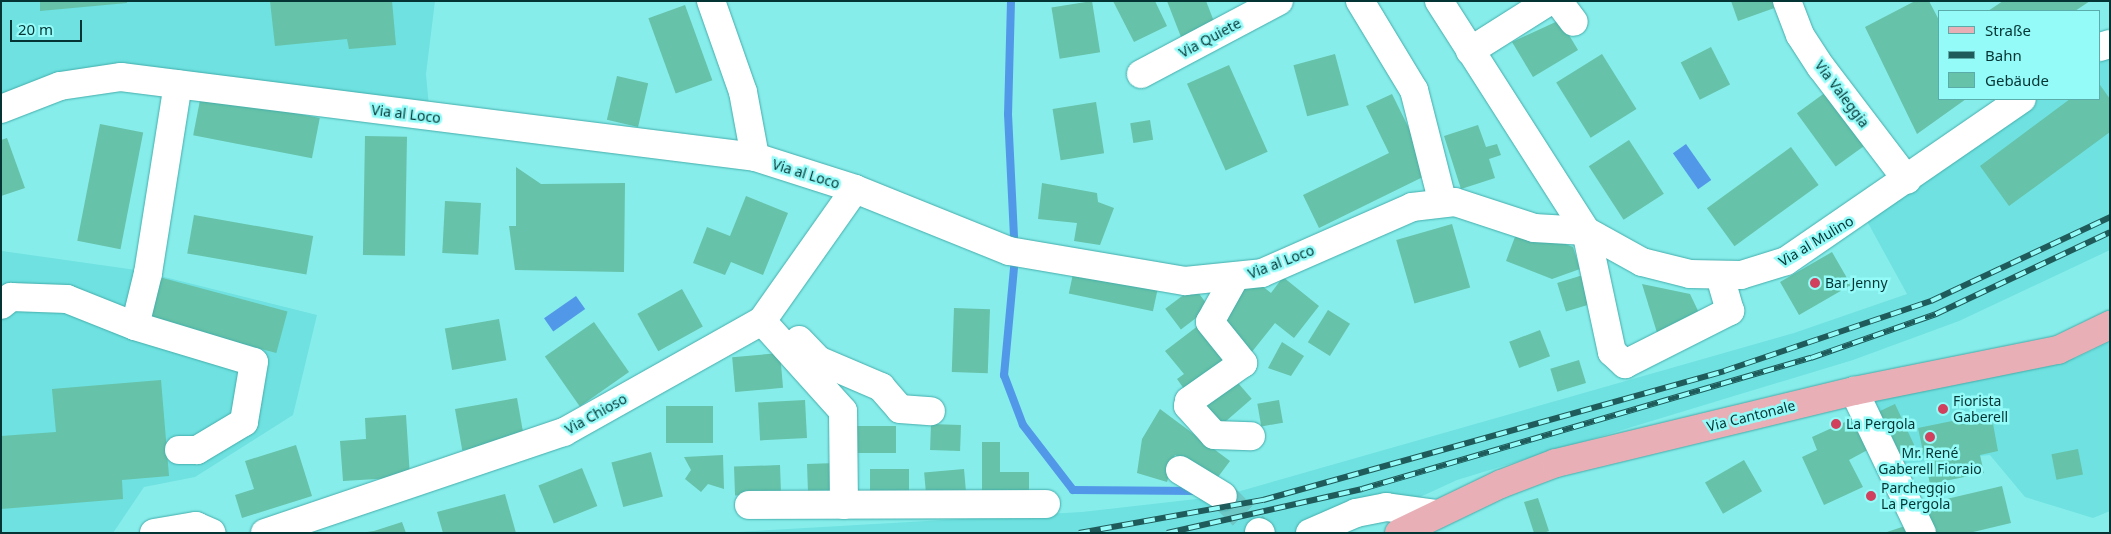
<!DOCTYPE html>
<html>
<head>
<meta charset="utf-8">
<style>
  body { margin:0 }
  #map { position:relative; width:2111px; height:534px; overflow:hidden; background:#87edeb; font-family:"Noto Sans",sans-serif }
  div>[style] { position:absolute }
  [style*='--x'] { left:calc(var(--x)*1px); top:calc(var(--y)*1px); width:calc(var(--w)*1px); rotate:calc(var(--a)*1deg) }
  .built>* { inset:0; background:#6ee1e0 }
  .water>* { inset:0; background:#5298e9; transform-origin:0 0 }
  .stream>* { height:8px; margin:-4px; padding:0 4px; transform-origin:4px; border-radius:4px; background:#5298e9 }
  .building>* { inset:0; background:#66c2a8; transform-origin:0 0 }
  .minor-tunnel>* { height:28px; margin-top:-14px; transform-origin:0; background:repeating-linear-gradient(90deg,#6dc8c6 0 28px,transparent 0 42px) }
  .roads { filter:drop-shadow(0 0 1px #43adab) drop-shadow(0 0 1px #43adab) }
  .minor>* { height:28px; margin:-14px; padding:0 14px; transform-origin:14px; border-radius:14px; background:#fff }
  .major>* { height:28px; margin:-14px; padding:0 14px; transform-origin:14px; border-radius:14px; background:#e8b0b6 }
  .rail>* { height:5.5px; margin-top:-2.75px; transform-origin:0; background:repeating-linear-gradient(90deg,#94fbf8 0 11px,#1f5b5a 0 22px); box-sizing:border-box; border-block:1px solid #1f5b5a }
  .dots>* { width:14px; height:14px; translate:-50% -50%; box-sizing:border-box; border:2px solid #94fbf8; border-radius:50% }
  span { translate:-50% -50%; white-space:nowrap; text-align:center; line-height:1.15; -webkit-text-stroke:5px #94fbf8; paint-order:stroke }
  .street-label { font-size:14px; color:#043534 }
  .poi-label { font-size:14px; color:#043534 }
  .left { translate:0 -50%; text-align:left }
  .frame { position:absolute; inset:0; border:2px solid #043534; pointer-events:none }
  .legend { position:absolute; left:1938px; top:10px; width:162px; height:90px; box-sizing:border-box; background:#94fbf8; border:1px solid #5aacaa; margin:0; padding:6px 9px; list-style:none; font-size:15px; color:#043534 }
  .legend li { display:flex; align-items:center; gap:10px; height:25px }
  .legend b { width:25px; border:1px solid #5aacaa }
  .scale { position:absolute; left:10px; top:20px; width:72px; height:22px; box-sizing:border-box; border:2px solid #043534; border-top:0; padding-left:6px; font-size:15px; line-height:18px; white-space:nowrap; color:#043534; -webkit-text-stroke:4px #94fbf8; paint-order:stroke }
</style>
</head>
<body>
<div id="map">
  <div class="built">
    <div style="clip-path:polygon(1px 1px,435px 1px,426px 74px,430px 118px,121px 77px,1px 109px)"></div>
    <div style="clip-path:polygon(2110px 44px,2110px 250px,1959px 321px,1853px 360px,1457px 480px,1342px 533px,720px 533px,1082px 512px,1223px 496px,1794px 333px,1907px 294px,1862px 212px,2022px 99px,2100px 99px,2100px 47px)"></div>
    <div style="clip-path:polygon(2px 251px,136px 270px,317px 315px,293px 415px,195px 477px,144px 487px,113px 533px,1px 533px)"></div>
    <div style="clip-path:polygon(2110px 342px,2110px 511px,2093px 518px,2025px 497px,1990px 455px,1888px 465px,1861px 402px,2076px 358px)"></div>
  </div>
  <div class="water">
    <div style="left:1686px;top:144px;width:44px;height:16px;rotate:55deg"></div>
    <div style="left:576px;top:296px;width:16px;height:39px;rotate:55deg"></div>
  </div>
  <div class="stream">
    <div style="--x:1011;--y:1;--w:113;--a:91.5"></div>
    <div style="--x:1008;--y:114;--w:143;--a:87.2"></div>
    <div style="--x:1015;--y:257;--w:119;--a:95.3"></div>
    <div style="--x:1004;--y:375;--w:53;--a:69.2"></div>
    <div style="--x:1023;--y:425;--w:82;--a:52.4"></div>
    <div style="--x:1073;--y:490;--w:123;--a:0.5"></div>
  </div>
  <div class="building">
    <div style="clip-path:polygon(40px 1px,127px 1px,127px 3px,40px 11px)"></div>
    <div style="clip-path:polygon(270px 1px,392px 1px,396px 45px,349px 49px,347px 39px,275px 46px)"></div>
    <div style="left:1092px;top:1px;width:52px;height:41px;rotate:81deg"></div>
    <div style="clip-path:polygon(1113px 1px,1155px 1px,1167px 26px,1134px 42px)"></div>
    <div style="clip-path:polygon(1167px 1px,1206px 1px,1215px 24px,1181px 37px)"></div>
    <div style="clip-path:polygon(1731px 1px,1778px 1px,1780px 6px,1738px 21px)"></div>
    <div style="clip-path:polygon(1915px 1px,1929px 1px,1940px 22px,1940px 99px,1966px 99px,1917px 134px,1865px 27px)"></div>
    <div style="clip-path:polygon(2003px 1px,2090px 1px,2075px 11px,1988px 11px)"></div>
    <div style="left:685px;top:5px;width:80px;height:39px;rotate:70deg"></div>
    <div style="clip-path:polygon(1560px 20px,1578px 50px,1533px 77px,1512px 42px)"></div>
    <div style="left:1711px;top:47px;width:42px;height:34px;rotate:63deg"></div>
    <div style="left:1335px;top:54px;width:53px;height:43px;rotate:75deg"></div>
    <div style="left:1602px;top:54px;width:65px;height:54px;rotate:58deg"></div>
    <div style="left:1229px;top:65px;width:95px;height:46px;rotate:66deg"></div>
    <div style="left:617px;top:76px;width:32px;height:45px;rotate:13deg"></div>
    <div style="clip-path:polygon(2100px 85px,2110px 99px,2110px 132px,2009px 206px,1980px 166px,2070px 99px,2100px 99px)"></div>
    <div style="left:1826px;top:92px;width:66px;height:36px;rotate:54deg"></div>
    <div style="clip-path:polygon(1392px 94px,1431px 173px,1319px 228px,1303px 195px,1389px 153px,1366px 106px)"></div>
    <div style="left:201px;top:95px;width:121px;height:41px;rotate:11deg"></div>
    <div style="left:1096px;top:102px;width:52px;height:44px;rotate:81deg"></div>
    <div style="left:1150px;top:120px;width:20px;height:20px;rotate:81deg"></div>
    <div style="left:100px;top:124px;width:44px;height:119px;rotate:11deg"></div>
    <div style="clip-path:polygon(1478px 125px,1486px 147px,1497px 144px,1501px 155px,1489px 159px,1495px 178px,1461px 189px,1444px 136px)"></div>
    <div style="left:365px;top:136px;width:42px;height:119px;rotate:1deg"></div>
    <div style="clip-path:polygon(7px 138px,25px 188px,1px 196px,1px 140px)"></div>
    <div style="left:1629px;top:140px;width:64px;height:48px;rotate:57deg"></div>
    <div style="left:1791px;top:147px;width:47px;height:104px;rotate:54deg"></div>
    <div style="clip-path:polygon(516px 167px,541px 184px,625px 183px,624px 272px,515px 270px,509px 226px,516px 226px)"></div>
    <div style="clip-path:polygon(1042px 183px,1097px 193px,1098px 202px,1114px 208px,1100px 245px,1074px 241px,1077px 223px,1038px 219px)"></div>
    <div style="clip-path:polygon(746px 196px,788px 213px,763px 275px,731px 262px,725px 275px,693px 263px,707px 227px,730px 236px)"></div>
    <div style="left:445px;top:201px;width:36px;height:52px;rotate:3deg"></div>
    <div style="left:194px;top:215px;width:121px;height:39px;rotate:10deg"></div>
    <div style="left:1452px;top:224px;width:66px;height:58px;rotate:74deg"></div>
    <div style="clip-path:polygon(1519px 226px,1573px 247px,1580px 269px,1552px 279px,1506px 261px)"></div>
    <div style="left:1832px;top:252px;width:38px;height:60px;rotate:60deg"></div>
    <div style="left:1074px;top:269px;width:86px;height:25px;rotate:12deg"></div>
    <div style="left:1583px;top:275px;width:30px;height:27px;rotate:73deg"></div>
    <div style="left:159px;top:277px;width:133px;height:43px;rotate:15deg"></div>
    <div style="clip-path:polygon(1283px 277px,1319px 306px,1294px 338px,1275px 323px,1251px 353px,1213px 323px,1252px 278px,1271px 293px)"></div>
    <div style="clip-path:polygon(1642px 284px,1690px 294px,1701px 317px,1658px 336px)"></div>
    <div style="left:1194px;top:287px;width:26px;height:36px;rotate:53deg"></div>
    <div style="left:682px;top:289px;width:43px;height:51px;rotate:61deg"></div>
    <div style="left:954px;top:308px;width:36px;height:64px;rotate:2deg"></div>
    <div style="left:1328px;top:310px;width:26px;height:38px;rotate:32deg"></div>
    <div style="left:499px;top:319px;width:42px;height:55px;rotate:80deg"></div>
    <div style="left:594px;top:322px;width:61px;height:60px;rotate:55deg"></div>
    <div style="clip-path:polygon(1203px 322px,1233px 362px,1189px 396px,1177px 379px,1184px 374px,1165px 351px)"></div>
    <div style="left:1540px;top:330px;width:28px;height:33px;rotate:69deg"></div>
    <div style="clip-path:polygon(1282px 342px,1304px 356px,1291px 376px,1268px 368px)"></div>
    <div style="left:780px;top:353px;width:35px;height:48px;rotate:85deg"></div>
    <div style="left:1579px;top:360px;width:24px;height:30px;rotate:73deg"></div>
    <div style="left:1232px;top:376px;width:30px;height:40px;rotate:49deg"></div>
    <div style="clip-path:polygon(161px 380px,169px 476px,122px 480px,123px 499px,1px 509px,1px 436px,56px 432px,52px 389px)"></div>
    <div style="left:517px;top:398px;width:42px;height:63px;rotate:80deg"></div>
    <div style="left:805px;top:400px;width:38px;height:47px;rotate:87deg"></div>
    <div style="left:1279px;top:400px;width:23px;height:22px;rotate:80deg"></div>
    <div style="left:1895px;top:404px;width:47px;height:26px;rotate:65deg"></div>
    <div style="left:666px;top:406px;width:47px;height:37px"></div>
    <div style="clip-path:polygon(1160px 409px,1230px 461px,1215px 481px,1175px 455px,1167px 482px,1137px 473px,1142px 439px)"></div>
    <div style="clip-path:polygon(1991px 413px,1998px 451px,1980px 455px,1984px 473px,1930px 484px,1918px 428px)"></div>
    <div style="clip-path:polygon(406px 415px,410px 477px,343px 481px,340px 441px,366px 439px,365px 418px)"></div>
    <div style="clip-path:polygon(1856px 417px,1873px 447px,1849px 460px,1863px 487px,1824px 505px,1802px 457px,1817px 450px,1812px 437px)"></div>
    <div style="left:931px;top:424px;width:30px;height:26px;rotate:2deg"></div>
    <div style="left:849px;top:426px;width:47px;height:27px"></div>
    <div style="clip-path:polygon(982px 442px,1000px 442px,1000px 472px,1029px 472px,1029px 493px,982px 493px)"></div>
    <div style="clip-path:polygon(296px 445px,312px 496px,242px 518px,235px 495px,254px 489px,245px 461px)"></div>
    <div style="left:2078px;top:449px;width:26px;height:27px;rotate:79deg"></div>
    <div style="left:651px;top:452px;width:46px;height:41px;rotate:75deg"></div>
    <div style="clip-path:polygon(723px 455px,724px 489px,708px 484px,701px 492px,685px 479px,691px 470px,684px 457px)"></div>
    <div style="left:1744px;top:460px;width:36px;height:45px;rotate:60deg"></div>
    <div style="left:836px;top:463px;width:27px;height:29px;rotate:88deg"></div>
    <div style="left:780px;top:465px;width:29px;height:46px;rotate:88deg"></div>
    <div style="left:582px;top:468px;width:41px;height:47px;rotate:68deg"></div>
    <div style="left:870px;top:469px;width:39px;height:27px"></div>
    <div style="left:964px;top:469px;width:25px;height:40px;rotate:85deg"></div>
    <div style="clip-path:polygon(2002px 486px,2011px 523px,1969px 533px,1928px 533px,1921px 505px)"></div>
    <div style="clip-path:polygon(505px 494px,516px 533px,443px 533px,437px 512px)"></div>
    <div style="clip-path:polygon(1538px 498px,1549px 531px,1543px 533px,1534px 533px,1524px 502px)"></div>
    <div style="clip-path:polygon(402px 522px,406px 533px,360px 533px,374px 531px)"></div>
    <div style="clip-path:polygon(1917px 522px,1920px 533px,1887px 533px,1887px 532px)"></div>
  </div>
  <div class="minor-tunnel">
    <div style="--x:1223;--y:496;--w:51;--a:45"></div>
  </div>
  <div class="roads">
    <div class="minor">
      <div style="--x:711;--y:1;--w:96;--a:70.6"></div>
      <div style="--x:743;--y:92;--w:66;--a:79.5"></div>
      <div style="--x:1360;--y:1;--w:104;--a:58.8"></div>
      <div style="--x:1414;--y:90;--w:114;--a:75.7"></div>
      <div style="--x:1439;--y:1;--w:273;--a:57.4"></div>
      <div style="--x:1586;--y:231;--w:64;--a:29"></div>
      <div style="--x:1642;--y:262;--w:49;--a:14"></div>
      <div style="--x:1690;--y:274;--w:51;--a:1.1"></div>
      <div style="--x:1741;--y:275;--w:47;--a:-17.3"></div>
      <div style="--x:1786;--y:261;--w:286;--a:-34.5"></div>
      <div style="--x:1558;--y:1;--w:26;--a:53"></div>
      <div style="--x:1787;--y:1;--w:36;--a:69"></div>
      <div style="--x:1800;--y:35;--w:38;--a:57"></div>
      <div style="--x:1821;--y:67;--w:142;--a:52.7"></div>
      <div style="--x:2100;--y:47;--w:10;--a:-17"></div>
      <div style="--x:1470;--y:51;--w:93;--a:-32.3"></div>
      <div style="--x:1141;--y:74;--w:156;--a:-27.9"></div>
      <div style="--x:1;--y:109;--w:63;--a:-21.3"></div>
      <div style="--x:60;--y:86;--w:62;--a:-8.4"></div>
      <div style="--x:121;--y:77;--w:639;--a:7.19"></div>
      <div style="--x:755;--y:157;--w:105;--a:17.7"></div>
      <div style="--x:855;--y:189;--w:166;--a:21.9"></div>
      <div style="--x:1009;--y:251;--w:179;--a:9.7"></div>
      <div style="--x:1185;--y:281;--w:77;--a:-5.9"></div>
      <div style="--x:1262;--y:273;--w:164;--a:-23.7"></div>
      <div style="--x:1412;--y:207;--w:43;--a:-6.6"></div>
      <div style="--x:1455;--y:202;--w:83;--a:18.2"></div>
      <div style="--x:1534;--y:228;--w:52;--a:3.3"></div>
      <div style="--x:1586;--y:231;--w:124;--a:77.9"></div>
      <div style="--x:1612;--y:352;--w:18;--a:43"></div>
      <div style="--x:1625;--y:364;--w:118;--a:-26.8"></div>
      <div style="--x:1730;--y:311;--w:35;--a:-106"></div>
      <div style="--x:1234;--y:279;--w:49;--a:119.2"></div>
      <div style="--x:1210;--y:322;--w:53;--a:51.2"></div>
      <div style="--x:1243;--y:363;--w:66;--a:144.9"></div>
      <div style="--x:1189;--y:401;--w:5;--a:101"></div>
      <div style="--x:1188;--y:406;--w:39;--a:48"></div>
      <div style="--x:1214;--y:435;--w:37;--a:2"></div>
      <div style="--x:1;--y:305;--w:13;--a:-39"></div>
      <div style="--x:11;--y:297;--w:56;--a:2"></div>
      <div style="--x:67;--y:299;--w:73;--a:21.7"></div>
      <div style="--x:135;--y:326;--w:124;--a:16.8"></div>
      <div style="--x:254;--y:362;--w:61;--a:99.5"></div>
      <div style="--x:244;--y:422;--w:55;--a:149.2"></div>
      <div style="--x:197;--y:450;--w:18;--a:180"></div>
      <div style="--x:762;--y:321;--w:121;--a:48"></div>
      <div style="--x:843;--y:411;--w:94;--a:89.4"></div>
      <div style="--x:135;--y:326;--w:55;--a:-76.2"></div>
      <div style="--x:148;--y:273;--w:191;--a:-81"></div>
      <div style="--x:799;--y:340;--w:28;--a:46"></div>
      <div style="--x:818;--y:360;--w:69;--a:23.2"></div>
      <div style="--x:881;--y:387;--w:29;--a:49"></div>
      <div style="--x:900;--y:409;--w:31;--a:4"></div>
      <div style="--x:1854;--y:391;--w:157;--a:64.4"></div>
      <div style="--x:1180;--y:470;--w:50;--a:31.2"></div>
      <div style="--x:749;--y:505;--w:297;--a:-0.2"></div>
      <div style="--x:1259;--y:532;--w:2;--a:27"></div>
      <div style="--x:154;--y:533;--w:43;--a:-9.5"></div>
      <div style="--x:196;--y:526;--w:17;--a:24"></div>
      <div style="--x:265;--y:533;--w:316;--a:-18.7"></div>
      <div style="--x:564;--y:432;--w:227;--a:-29.3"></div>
      <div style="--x:762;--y:321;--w:161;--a:-54.8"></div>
      <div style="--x:1310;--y:533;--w:50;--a:-23.5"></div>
      <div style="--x:1356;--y:513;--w:31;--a:-11"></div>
      <div style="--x:1386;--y:507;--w:50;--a:8"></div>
    </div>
    <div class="major">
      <div style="--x:1399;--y:533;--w:113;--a:-25.7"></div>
      <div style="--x:1501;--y:484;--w:59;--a:-20.9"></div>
      <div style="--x:1556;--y:463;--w:307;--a:-13.6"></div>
      <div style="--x:1854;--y:391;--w:208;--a:-11.4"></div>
      <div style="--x:2058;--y:350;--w:58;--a:-25.7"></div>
    </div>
  </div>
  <div class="rail">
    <div style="--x:1079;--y:533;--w:187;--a:-10.2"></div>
    <div style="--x:1263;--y:500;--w:479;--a:-15.6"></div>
    <div style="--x:1724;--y:371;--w:219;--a:-18.7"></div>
    <div style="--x:1931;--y:301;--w:198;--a:-25.1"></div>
    <div style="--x:1167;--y:533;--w:200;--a:-12.7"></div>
    <div style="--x:1362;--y:489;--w:468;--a:-16.3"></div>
    <div style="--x:1811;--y:358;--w:133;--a:-19.4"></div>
    <div style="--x:1936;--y:314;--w:192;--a:-25.2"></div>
  </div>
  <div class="dots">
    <div style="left:1815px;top:283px;background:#d1415d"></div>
    <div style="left:1943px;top:409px;background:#d1415d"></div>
    <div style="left:1836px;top:424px;background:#d1415d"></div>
    <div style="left:1930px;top:437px;background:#d1415d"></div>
    <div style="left:1871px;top:496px;background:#d1415d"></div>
  </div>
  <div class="street-label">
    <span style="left:1210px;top:38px;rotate:-28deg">Via Quiete</span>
    <span style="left:1842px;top:94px;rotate:53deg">Via Valeggia</span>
    <span style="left:406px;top:114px;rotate:7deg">Via al Loco</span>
    <span style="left:806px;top:174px;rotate:17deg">Via al Loco</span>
    <span style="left:1816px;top:241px;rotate:-31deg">Via al Mulino</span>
    <span style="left:1281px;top:262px;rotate:-21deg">Via al Loco</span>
    <span style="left:596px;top:414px;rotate:-29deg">Via Chioso</span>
    <span style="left:1751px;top:416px;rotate:-14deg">Via Cantonale</span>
  </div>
  <div class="poi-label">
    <span class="left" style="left:1825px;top:283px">Bar Jenny</span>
    <span class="left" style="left:1953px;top:409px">Fiorista<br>Gaberell</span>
    <span class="left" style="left:1846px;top:424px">La Pergola</span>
    <span style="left:1930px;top:461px">Mr. René<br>Gaberell Fioraio</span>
    <span class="left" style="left:1881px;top:496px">Parcheggio<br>La Pergola</span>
  </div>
  <div class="frame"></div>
  <ul class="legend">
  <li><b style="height:6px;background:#e8b0b6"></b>Straße</li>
  <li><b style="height:6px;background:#1f5b5a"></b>Bahn</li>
  <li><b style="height:14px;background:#66c2a8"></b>Gebäude</li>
  </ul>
  <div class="scale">20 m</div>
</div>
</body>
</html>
